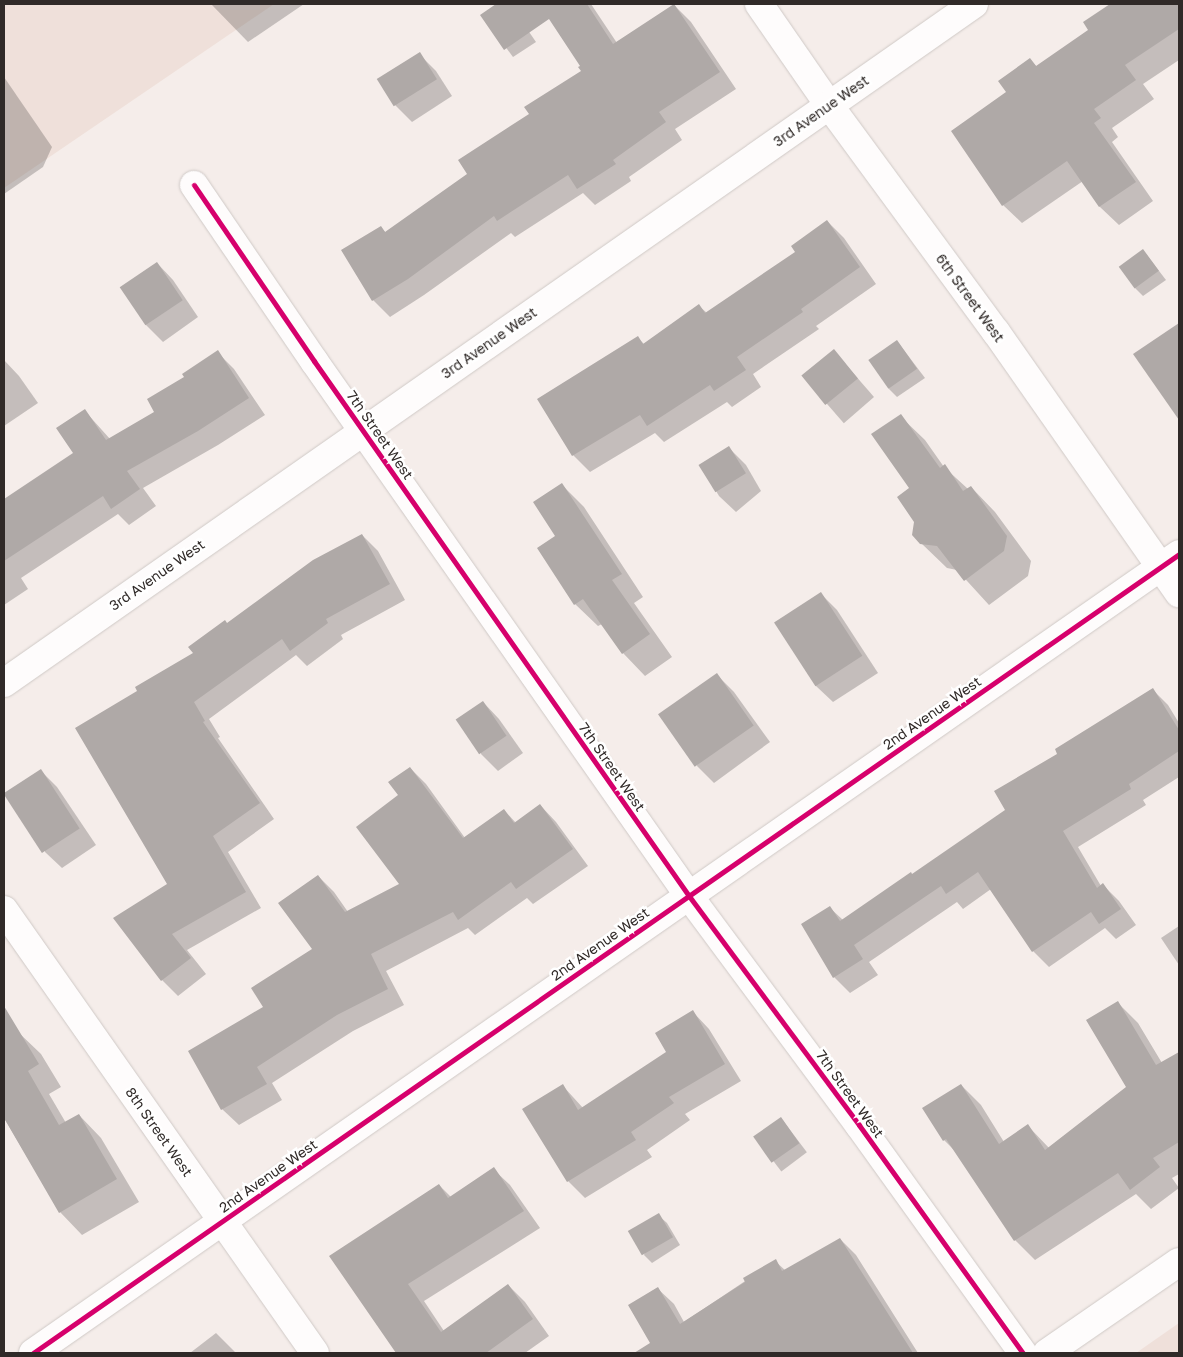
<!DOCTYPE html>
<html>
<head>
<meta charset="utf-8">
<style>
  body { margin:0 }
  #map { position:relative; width:1183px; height:1357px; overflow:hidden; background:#f5edea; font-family:"Golos Text",sans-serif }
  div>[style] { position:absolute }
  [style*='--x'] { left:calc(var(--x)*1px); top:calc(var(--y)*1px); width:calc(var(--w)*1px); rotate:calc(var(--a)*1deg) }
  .built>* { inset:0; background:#efe0da }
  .shadow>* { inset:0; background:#0003; transform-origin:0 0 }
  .building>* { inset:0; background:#afa9a7; transform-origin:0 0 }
  .roads { filter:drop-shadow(0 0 1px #cfc9c6) drop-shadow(0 0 1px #cfc9c6) }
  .minor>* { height:28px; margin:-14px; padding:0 14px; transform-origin:14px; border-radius:14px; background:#fefcfc }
  .tertiary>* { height:28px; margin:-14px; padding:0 14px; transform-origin:14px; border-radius:14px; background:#fefcfc }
  .cycleway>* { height:5px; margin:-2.5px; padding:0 2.5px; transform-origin:2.5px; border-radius:2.5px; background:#d6006c }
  span { translate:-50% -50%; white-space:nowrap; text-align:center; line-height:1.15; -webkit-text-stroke:5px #fff; paint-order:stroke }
  .street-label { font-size:14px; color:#302a28 }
  .frame { position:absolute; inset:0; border:5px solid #302a28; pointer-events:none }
</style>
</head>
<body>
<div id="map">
  <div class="built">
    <div style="clip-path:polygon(4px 4px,274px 4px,4px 188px)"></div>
    <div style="clip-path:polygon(1179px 1323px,1179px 1353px,1136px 1353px)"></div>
  </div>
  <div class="shadow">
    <div style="clip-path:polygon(211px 4px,304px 4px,248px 42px)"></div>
    <div style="clip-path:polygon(499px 4px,510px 4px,536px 42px,513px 57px,482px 15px)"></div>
    <div style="clip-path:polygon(540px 4px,591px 4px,617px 43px,674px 5px,691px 22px,736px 89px,675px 129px,682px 140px,629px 177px,631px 181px,595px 205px,583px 193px,515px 237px,511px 233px,424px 295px,390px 317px,373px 300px,381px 227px,386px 233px,468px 174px,530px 114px,583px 71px,582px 66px)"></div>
    <div style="clip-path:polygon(1118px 4px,1179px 4px,1179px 60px,1143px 84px,1154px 99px,1112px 128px,1118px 137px,1112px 142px,1153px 201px,1119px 225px,1100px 207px,1083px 181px,1022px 223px,1003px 205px,1008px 92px,1030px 59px,1037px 67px,1090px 30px)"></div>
    <div style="clip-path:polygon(419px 54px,436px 71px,452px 96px,412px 122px,395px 105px)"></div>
    <div style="clip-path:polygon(4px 77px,52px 147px,43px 167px,4px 194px)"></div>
    <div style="clip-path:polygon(827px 221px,844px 238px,876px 284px,816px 326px,819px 329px,753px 374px,761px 387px,732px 407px,727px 402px,664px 442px,655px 433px,590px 472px,573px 455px,539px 399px,638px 338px,644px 344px,699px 306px,707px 313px,797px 252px)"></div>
    <div style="clip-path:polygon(1143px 250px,1166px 280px,1143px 296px,1135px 288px)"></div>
    <div style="clip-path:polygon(157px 263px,173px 280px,198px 317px,163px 342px,146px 325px)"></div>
    <div style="clip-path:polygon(1172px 329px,1179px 336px,1179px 418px,1135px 354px)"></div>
    <div style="clip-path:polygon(897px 341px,925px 378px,897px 397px,889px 389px)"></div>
    <div style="left:834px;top:351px;width:61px;height:40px;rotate:49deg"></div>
    <div style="clip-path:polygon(217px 352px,234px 369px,265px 415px,218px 445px,143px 488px,156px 506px,129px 525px,118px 514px,21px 578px,28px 589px,4px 605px,4px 515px,10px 510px,4px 500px,75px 453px,84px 410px,110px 439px,156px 412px,186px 378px)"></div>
    <div style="clip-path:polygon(4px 360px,19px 376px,38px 403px,4px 426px)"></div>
    <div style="clip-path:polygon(900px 416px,925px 440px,944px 467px,968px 489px,971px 487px,995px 512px,1031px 561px,1028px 576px,989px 605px,957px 570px,947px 568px,921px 543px,916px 521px)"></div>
    <div style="clip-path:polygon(729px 448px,746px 465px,761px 491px,736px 512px,719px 496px,701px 465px)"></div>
    <div style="clip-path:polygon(562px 485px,584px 507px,643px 597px,634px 603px,672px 657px,645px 676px,623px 653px,602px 624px,598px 626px,575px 604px,538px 548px,557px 536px)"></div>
    <div style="clip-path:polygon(362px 535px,378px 551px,405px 600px,341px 635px,343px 639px,307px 666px,296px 655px,209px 719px,220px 737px,218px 738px,274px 819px,228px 852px,261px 908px,187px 950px,206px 974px,178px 996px,162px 980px,168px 884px,139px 692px,195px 653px,227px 624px)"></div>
    <div style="clip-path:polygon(820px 593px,837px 610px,878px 673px,833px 702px,816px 686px)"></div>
    <div style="clip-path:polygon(717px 675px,734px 692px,770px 742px,714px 783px,697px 766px)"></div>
    <div style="clip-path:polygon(1152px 689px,1168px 705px,1179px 723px,1179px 777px,1143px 800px,1146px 805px,1078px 847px,1101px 886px,1103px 885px,1119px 901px,1136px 925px,1116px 939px,1105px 928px,1049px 967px,1033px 951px,991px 889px,963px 909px,957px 902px,869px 962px,878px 975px,850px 993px,834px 977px,830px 908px,843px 920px,913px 875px,1007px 811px,1059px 754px)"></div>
    <div style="clip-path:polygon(483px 702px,499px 719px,523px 753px,498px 771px,481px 754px)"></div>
    <div style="clip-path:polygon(410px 768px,426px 784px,465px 838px,504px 810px,516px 823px,540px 805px,556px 822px,588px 866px,533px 904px,527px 898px,475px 935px,468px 928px,386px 971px,404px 1005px,353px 1031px,272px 1083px,282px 1100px,239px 1125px,222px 1109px,265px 1008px,313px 950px,318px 876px,334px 892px,348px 912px,401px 884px,400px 795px)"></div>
    <div style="clip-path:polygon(41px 771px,57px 787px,96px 845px,62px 868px,45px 852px)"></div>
    <div style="clip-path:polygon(1179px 926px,1179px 965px,1161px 938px)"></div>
    <div style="clip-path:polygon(1118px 1003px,1138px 1023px,1162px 1063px,1178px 1054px,1179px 1056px,1179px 1174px,1172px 1178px,1179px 1188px,1151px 1209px,1136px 1194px,1035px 1260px,1015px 1240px,958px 1154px,944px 1140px,924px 1108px,961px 1085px,981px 1105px,1004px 1142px,1028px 1126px,1050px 1149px,1128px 1088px)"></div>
    <div style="clip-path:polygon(693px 1012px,709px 1029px,741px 1081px,685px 1114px,690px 1120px,647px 1150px,652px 1157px,585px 1198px,568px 1181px,563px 1086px,583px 1108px,668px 1052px)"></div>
    <div style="clip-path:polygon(18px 1032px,41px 1054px,61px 1087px,49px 1094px,66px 1123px,79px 1115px,101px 1138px,139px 1202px,82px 1235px,60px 1212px,4px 1118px,4px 1040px)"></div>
    <div style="left:781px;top:1118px;width:43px;height:32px;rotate:53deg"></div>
    <div style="clip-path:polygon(493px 1169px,510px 1185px,540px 1228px,424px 1301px,444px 1331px,508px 1285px,525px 1302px,549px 1336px,525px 1353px,412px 1353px,406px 1344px,383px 1332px,439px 1185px,451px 1197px)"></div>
    <div style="clip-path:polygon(658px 1215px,667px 1223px,680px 1245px,652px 1263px,644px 1255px)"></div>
    <div style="clip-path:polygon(840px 1239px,856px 1255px,918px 1353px,658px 1353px,629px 1306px,657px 1288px,674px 1304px,684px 1322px,775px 1261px,786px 1271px)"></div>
    <div style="clip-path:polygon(216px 1333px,236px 1353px,190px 1353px)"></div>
  </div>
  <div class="building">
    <div style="clip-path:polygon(496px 4px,587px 4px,613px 44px,674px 4px,720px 72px,659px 112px,666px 122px,613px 160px,616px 164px,577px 189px,568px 175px,497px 221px,494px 216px,408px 279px,372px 301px,341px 250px,381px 226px,385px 232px,467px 174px,458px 160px,529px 114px,524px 107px,581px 71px,578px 67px,580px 66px,549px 19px,504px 50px,480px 15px)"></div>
    <div style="clip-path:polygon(1110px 4px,1179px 4px,1179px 29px,1125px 65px,1136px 80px,1094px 109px,1101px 118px,1094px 123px,1136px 182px,1099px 207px,1067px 161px,1002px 206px,951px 131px,1006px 92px,998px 81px,1030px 58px,1036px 66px,1088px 30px,1083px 22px)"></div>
    <div style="left:420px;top:52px;width:32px;height:51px;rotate:58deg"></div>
    <div style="clip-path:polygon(827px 220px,860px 267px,801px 309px,803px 312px,737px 357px,746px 370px,714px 391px,710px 385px,647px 426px,640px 415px,572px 456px,537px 399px,638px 336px,643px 344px,699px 304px,705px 313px,795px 252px,791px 246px)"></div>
    <div style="left:1143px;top:249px;width:27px;height:30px;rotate:54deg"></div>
    <div style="left:157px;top:262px;width:46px;height:45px;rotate:56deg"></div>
    <div style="clip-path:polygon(1179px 323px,1179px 420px,1133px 354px)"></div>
    <div style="left:897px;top:340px;width:35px;height:35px;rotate:55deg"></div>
    <div style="left:834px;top:349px;width:38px;height:42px;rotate:51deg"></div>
    <div style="clip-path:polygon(218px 350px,249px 398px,198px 431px,127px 471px,140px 489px,111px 509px,103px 496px,4px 561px,4px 499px,73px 453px,56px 428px,85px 409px,106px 440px,154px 412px,147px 399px,184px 377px,182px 374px)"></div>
    <div style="clip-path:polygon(901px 414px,940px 468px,945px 464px,963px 491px,971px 486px,1007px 536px,1004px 551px,964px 581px,937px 546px,920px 544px,912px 535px,914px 522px,897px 497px,909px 488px,871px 434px)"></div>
    <div style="left:729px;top:446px;width:32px;height:36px;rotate:58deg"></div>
    <div style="clip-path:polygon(562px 483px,622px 574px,612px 580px,650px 634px,622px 654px,583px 599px,574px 605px,537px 548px,555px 536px,533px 502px)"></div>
    <div style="clip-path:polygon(362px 534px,390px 584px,326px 619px,328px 623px,290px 651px,282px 639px,194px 702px,205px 721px,203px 722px,260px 803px,213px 836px,246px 892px,172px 934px,191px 958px,161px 981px,113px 918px,167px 884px,75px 728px,137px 691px,135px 687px,193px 653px,188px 647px,225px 620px,227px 623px,313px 560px)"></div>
    <div style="left:821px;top:592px;width:76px;height:56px;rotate:57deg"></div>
    <div style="left:717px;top:673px;width:64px;height:72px;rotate:55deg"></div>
    <div style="clip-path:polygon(1153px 688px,1179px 730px,1179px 751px,1129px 784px,1131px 789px,1063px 831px,1097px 888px,1103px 883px,1121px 909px,1099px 924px,1091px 912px,1032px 952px,978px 872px,946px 894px,941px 886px,854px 945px,863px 959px,833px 978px,801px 924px,830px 906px,840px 921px,911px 872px,912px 874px,1005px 810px,994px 791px,1057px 754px,1055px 749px)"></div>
    <div style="left:483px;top:701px;width:42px;height:33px;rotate:56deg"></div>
    <div style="clip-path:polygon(410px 767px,463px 838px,504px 809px,514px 823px,540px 804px,573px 849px,516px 889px,511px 882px,458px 920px,453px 912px,371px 954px,388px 989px,337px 1015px,257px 1067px,267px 1084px,221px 1110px,188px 1051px,263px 1007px,251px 988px,312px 949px,278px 903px,318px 875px,345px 912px,399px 884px,356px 827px,398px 795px,388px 782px)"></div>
    <div style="left:41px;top:769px;width:71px;height:45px;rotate:57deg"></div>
    <div style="clip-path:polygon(1118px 1001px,1156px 1065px,1179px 1052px,1179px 1142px,1153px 1158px,1160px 1167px,1130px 1190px,1118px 1173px,1014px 1241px,946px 1139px,943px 1141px,922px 1108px,961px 1084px,999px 1144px,1028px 1124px,1045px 1150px,1126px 1087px,1086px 1020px)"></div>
    <div style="clip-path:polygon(4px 1006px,39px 1064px,28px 1071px,59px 1125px,79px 1114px,117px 1179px,59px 1213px,4px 1118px)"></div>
    <div style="clip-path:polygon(693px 1010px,725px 1064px,669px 1097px,674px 1103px,631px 1132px,636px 1140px,567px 1182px,522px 1109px,563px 1084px,578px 1110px,666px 1052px,655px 1033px)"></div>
    <div style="left:781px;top:1117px;width:32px;height:34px;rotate:55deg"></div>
    <div style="clip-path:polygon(494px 1167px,524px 1211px,408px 1284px,441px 1332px,508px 1284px,533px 1319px,486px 1353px,396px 1353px,329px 1256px,439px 1184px,448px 1198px)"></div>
    <div style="left:659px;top:1213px;width:28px;height:36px;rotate:60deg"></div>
    <div style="clip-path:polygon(840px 1238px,913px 1353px,634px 1353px,650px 1343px,628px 1305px,658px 1287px,680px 1324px,745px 1282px,743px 1278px,776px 1259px,782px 1271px)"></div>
  </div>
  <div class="roads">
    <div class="minor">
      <div style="--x:759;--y:4;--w:123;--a:55.3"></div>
      <div style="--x:829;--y:105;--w:282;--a:53.7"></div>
      <div style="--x:996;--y:332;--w:319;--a:55"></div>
      <div style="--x:194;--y:185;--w:213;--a:55.7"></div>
      <div style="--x:314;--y:361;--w:653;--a:54.97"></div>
      <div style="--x:689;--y:896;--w:285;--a:53.4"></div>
      <div style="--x:859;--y:1125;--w:281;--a:54.3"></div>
      <div style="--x:4;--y:683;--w:1184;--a:-34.99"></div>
      <div style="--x:4;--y:910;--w:541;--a:54.93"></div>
      <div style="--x:33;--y:1353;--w:1397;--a:-34.88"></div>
    </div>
    <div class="tertiary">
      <div style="--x:1047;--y:1353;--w:160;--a:-34.6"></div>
    </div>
  </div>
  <div class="cycleway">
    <div style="--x:194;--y:185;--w:213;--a:55.7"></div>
    <div style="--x:314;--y:361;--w:653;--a:54.97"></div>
    <div style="--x:689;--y:896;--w:285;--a:53.4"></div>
    <div style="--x:859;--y:1125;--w:281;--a:54.3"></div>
    <div style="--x:33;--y:1353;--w:1397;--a:-34.88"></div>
  </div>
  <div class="street-label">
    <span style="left:821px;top:111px;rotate:-35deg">3rd Avenue West</span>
    <span style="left:970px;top:298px;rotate:54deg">6th Street West</span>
    <span style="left:489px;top:343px;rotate:-35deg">3rd Avenue West</span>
    <span style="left:380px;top:435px;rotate:55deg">7th Street West</span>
    <span style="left:157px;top:575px;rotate:-35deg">3rd Avenue West</span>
    <span style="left:932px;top:713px;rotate:-35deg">2nd Avenue West</span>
    <span style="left:612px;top:767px;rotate:55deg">7th Street West</span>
    <span style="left:600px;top:944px;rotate:-35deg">2nd Avenue West</span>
    <span style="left:850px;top:1094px;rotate:54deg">7th Street West</span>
    <span style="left:159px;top:1132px;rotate:55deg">8th Street West</span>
    <span style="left:268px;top:1176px;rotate:-35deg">2nd Avenue West</span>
  </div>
  <div class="frame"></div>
</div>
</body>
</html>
